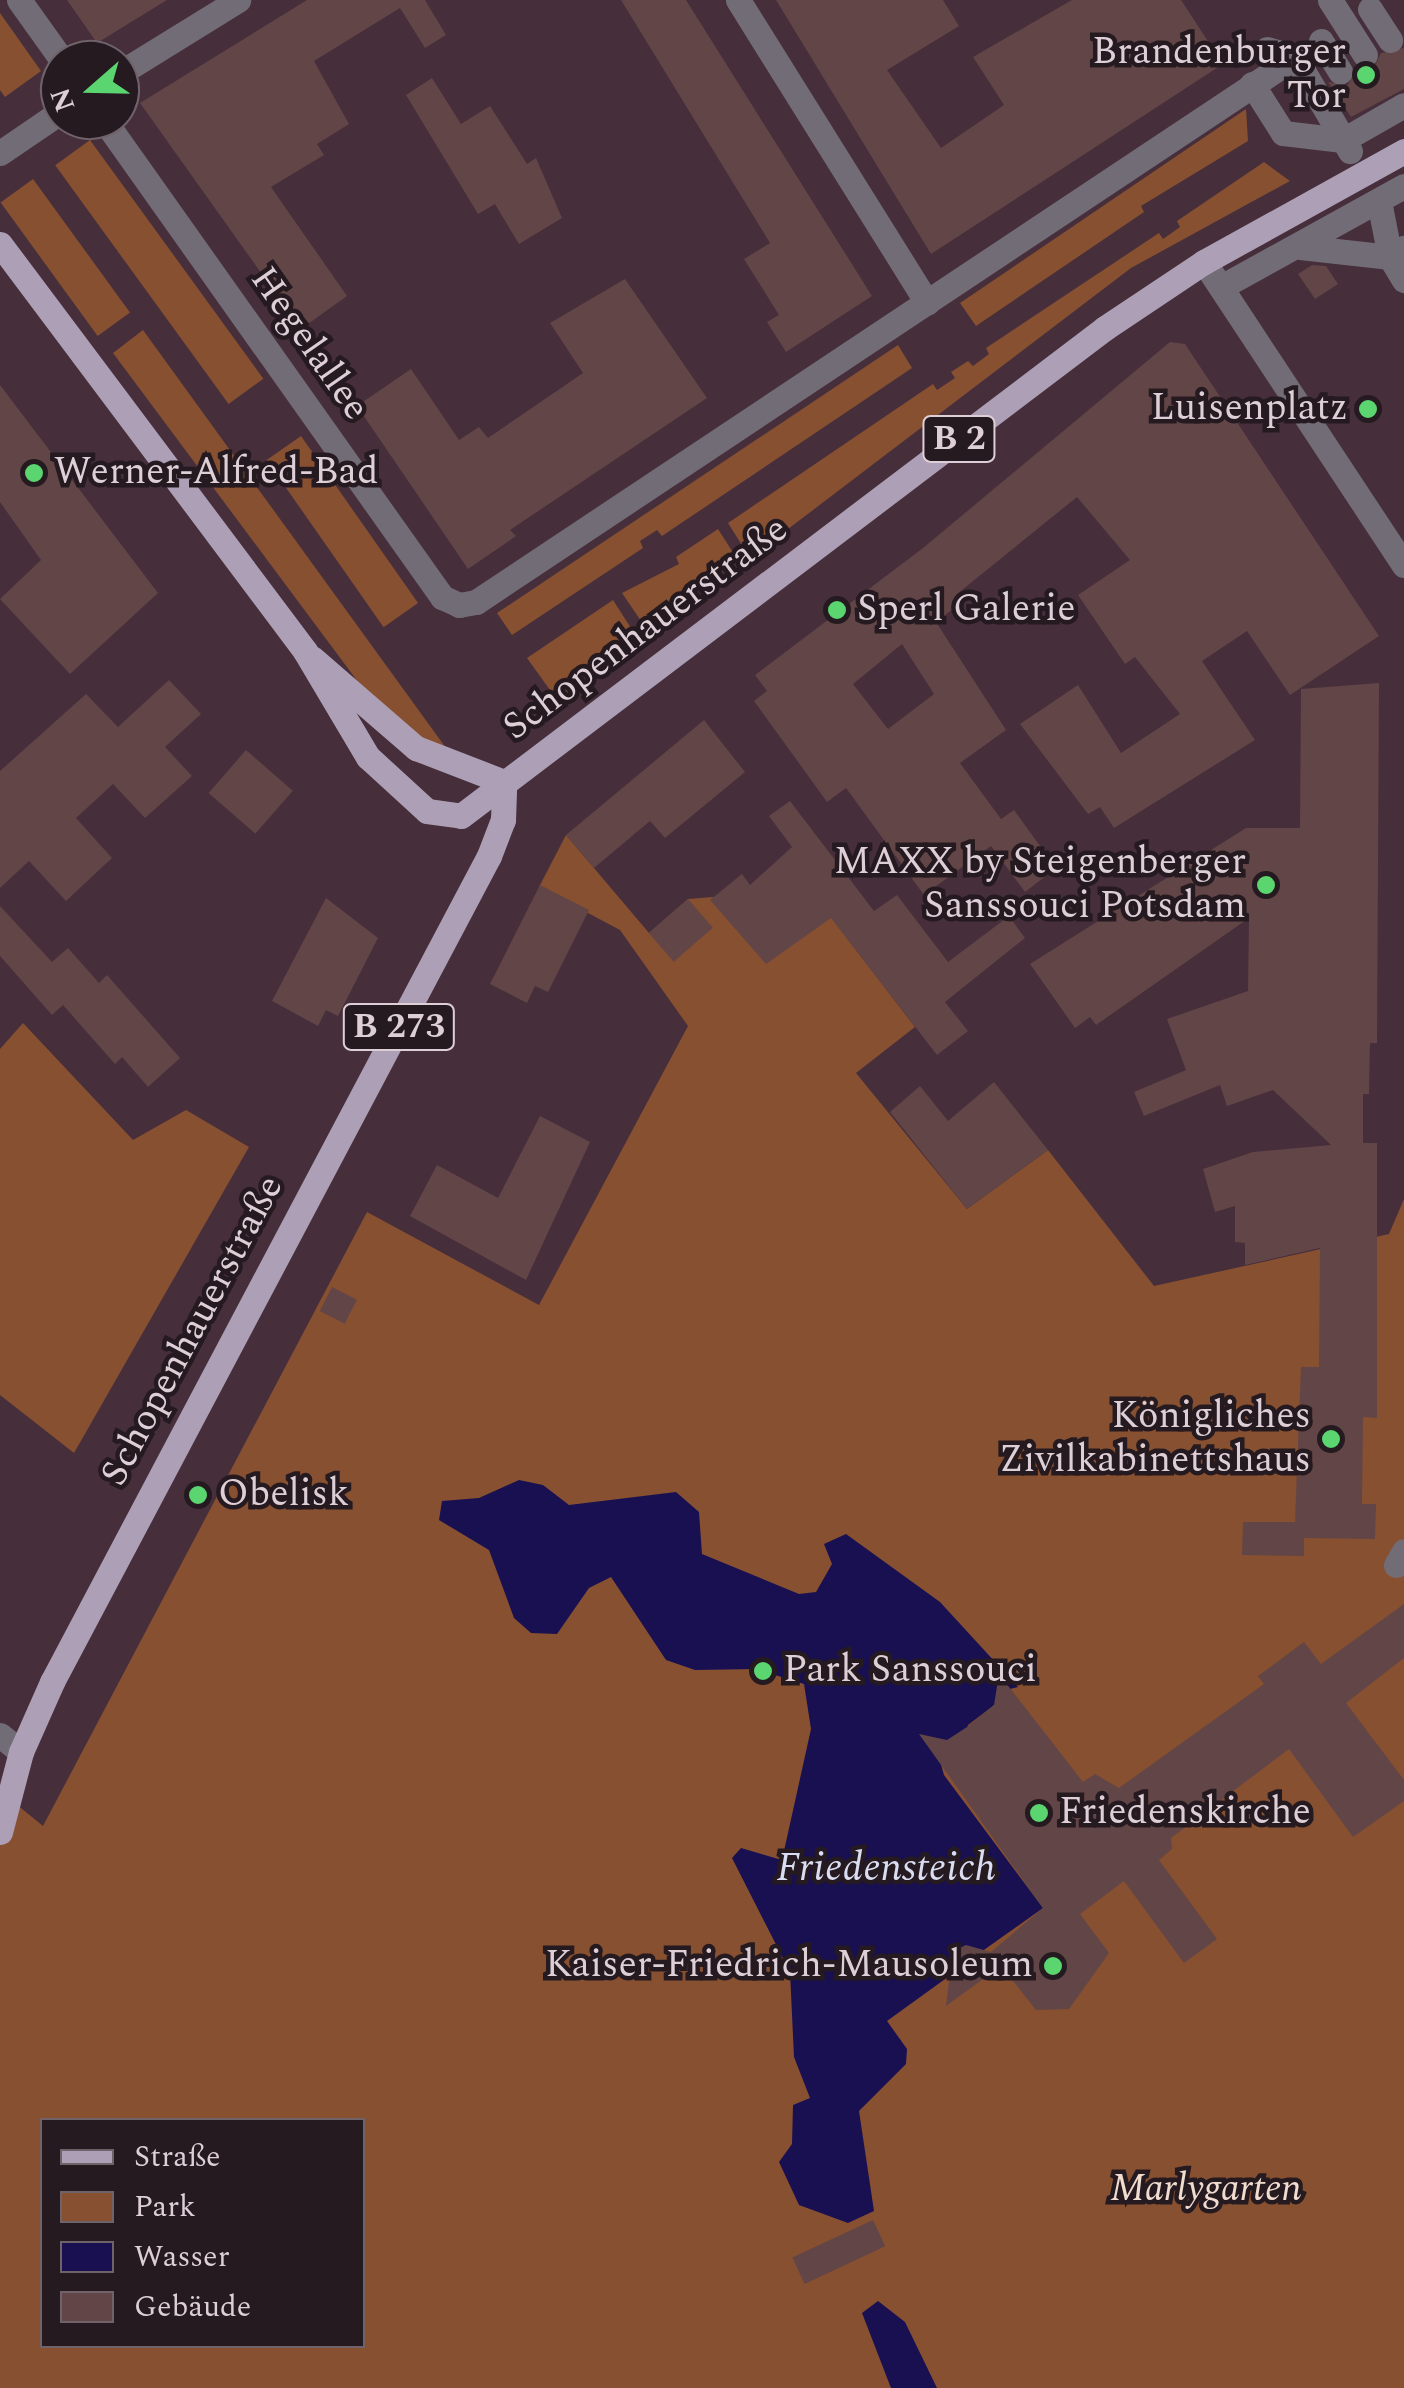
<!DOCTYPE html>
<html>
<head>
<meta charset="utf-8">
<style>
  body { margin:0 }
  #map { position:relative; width:1404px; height:2388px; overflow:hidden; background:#462e3b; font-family:Spectral,serif }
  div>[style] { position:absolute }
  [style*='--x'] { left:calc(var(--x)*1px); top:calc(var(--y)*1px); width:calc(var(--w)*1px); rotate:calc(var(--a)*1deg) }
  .green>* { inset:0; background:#875031; transform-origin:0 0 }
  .water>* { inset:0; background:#191052 }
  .building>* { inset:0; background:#624546; transform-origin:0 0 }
  .minor>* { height:25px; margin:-12.5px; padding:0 12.5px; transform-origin:12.5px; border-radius:12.5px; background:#726c77 }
  .major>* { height:25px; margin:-12.5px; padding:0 12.5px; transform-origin:12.5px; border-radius:12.5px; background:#ada0b6 }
  .dots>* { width:28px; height:28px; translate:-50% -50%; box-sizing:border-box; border:5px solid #251a20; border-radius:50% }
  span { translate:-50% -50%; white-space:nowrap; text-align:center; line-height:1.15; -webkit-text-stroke:9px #251a20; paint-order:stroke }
  .shield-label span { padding:2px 8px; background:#251a20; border:2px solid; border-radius:8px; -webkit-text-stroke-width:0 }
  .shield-label { font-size:35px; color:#decfd7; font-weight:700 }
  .poi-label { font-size:38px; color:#decfd7 }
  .right { translate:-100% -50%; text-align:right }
  .left { translate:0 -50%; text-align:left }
  .street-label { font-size:38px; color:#decfd7 }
  .park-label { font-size:38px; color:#f1dcd0; font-style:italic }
  .water-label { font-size:40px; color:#daddf2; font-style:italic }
  .legend { position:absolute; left:40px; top:2118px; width:325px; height:230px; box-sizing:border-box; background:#251a20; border:2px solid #6f6269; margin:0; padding:12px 18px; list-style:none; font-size:30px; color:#decfd7 }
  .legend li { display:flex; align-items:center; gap:20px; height:50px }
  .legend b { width:50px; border:2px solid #6f6269 }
  .north { position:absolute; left:40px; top:40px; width:100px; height:100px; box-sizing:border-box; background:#251a20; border:2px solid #6f6269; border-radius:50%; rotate:250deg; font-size:28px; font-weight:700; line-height:40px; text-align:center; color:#decfd7 }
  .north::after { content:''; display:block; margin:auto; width:35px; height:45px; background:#5ad56f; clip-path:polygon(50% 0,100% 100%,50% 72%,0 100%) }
</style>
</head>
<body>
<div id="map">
  <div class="green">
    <div style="clip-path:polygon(0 13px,41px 71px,5px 97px,0 90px)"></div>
    <div style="clip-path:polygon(1246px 109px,1248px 141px,1141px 206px,1144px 212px,976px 326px,960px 303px)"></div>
    <div style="left:90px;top:140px;width:295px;height:43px;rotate:54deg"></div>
    <div style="clip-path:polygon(1264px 162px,1290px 181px,1131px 268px,750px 558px,728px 523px,933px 384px,937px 390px,955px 378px,951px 372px,968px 361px,973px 366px,989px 354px,986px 348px,1159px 233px,1163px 239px,1180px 227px,1177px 221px)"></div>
    <div style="left:33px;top:179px;width:165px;height:40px;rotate:54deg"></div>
    <div style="clip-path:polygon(143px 330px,446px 748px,425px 742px,367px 694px,113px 353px)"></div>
    <div style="clip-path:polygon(898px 345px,912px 368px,662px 536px,657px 530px,640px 541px,643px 548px,512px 635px,497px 613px)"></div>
    <div style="left:301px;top:436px;width:204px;height:42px;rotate:55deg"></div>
    <div style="clip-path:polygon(718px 529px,734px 554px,641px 621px,622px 593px,679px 564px,676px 557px)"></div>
    <div style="clip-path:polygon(613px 600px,640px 642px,560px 704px,527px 658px)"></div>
    <div style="clip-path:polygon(evenodd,566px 835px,649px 933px,688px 899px,713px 897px,767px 963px,830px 916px,915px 1027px,856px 1073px,967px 1209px,1048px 1150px,1154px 1286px,1389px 1234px,1404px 1199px,1404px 2388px,0 2388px,0 1791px,43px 1826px,367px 1212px,539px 1305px,688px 1026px,620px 930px,539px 887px,566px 835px,42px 2120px,362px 2120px,362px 2346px,42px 2346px,42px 2120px)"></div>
    <div style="clip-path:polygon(23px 1023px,133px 1140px,186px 1110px,249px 1147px,74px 1453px,0 1395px,0 1049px)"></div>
  </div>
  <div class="water">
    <div style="clip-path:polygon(519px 1480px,543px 1485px,569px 1505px,676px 1492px,699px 1512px,702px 1554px,799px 1594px,816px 1592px,832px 1564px,824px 1544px,846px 1534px,940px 1602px,1018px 1687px,998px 1692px,997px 1703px,968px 1725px,964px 1742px,934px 1740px,944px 1775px,1043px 1908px,981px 1952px,956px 1949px,952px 1974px,887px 2021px,907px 2049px,906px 2064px,859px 2111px,874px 2211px,848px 2223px,799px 2205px,779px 2162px,792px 2144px,793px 2105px,810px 2098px,794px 2057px,790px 1972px,732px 1858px,741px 1848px,782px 1860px,811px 1729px,804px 1684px,756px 1669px,695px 1670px,666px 1660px,611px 1577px,589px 1588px,557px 1634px,531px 1633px,514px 1618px,489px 1550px,439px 1520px,442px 1501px,479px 1498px)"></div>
    <div style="clip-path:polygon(878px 2301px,905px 2322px,937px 2388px,891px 2388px,862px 2313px)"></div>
  </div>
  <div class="building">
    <div style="clip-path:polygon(67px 0,167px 0,97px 43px)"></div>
    <div style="clip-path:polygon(307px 0,425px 0,446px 35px,425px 48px,400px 8px,314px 61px,349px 124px,317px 144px,324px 155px,271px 187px,347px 296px,301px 329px,140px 103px)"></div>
    <div style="clip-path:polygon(621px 0,686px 0,872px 296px,786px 352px,767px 322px,779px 315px,744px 259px,770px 243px)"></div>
    <div style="clip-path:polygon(776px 0,943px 0,959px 26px,887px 70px,941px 148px,1004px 105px,973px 57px,1072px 0,1181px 0,1223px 64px,931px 254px)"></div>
    <div style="clip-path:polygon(1404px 48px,1404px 89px,1351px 117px,1328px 82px,1348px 85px,1356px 68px,1373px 69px,1381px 53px)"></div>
    <div style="clip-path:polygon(432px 78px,461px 124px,490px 106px,527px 164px,536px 158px,562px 218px,519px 244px,495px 204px,478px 214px,406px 95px)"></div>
    <div style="clip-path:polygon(1312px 265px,1326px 266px,1338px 284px,1315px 299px,1298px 274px)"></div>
    <div style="clip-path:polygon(625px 279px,707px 398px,510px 530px,516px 536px,468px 569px,357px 406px,411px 369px,459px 440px,479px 427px,488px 438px,583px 373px,550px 323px)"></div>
    <div style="clip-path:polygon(evenodd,1170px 342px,1185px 344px,1379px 636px,1290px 695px,1247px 631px,1202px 661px,1255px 740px,1114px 828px,1100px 807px,1088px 814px,1020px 724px,1078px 685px,1121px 753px,1180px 714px,1135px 657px,1125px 664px,1078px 595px,1130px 560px,1077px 497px,957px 594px,962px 602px,936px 622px,1006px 730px,960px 763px,1001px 819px,1014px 810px,1056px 868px,1025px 892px,991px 846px,924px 895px,846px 788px,827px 802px,754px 701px,767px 691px,755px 675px,923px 548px,1170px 342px,902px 644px,934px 694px,888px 729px,853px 684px,902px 644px)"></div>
    <div style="clip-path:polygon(0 385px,158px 593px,70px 674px,0 599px,41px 560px,0 502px)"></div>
    <div style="clip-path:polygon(169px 680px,201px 714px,165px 747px,192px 776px,145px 818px,113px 784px,76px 818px,112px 858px,66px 901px,29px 861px,0 888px,0 771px,86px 694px,118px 727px)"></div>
    <div style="clip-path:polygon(1379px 683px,1377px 1043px,1370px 1043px,1369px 1094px,1363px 1094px,1363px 1143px,1377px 1143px,1377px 1418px,1363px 1417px,1362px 1504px,1376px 1504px,1375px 1539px,1304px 1538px,1304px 1556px,1242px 1555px,1243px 1522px,1295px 1522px,1301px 1367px,1319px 1367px,1320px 1248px,1245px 1265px,1245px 1243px,1235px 1242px,1235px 1206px,1215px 1212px,1203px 1169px,1253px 1152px,1331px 1145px,1273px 1090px,1227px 1106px,1220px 1085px,1144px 1116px,1134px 1092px,1186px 1070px,1167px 1019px,1248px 991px,1249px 918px,1096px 1025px,1090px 1017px,1075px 1028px,1030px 964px,1246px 828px,1300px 828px,1301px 689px)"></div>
    <div style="clip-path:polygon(704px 720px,745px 772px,665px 838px,650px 821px,594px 868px,566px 835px)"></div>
    <div style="left:246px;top:750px;width:62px;height:57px;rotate:41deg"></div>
    <div style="clip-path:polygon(790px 801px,874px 911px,897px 895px,948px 962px,1009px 916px,1025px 938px,945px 1002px,968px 1031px,937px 1055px,831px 918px,766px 964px,710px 900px,742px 874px,750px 885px,792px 847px,769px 816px)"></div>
    <div style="clip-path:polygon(540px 885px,589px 910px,548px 992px,535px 986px,527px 1003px,490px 984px)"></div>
    <div style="clip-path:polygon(326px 898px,378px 938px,338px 1016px,326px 1010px,318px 1026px,272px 1001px)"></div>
    <div style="left:688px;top:899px;width:38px;height:52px;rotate:49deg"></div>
    <div style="clip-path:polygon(0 906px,52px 962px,68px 948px,99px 983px,107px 975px,180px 1058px,148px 1087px,122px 1057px,115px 1064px,63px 1005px,52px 1015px,0 956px)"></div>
    <div style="clip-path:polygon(994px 1082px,1048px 1150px,967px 1209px,890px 1112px,920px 1086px,948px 1121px)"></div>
    <div style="clip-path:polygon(540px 1116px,590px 1142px,526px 1280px,410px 1216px,437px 1165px,498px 1198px)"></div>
    <div style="left:332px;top:1287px;width:28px;height:27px;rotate:27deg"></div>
    <div style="clip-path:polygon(1404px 1604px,1404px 1658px,1346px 1703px,1404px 1780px,1404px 1801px,1353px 1837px,1289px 1749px,1171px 1838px,1172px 1849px,1159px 1860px,1217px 1939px,1184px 1963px,1124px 1881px,1080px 1914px,1109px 1953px,1069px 2009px,1036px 2010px,1001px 1966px,946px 2006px,953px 1951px,966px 1945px,991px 1952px,1043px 1908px,919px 1734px,947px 1740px,967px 1727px,994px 1705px,999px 1674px,1083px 1782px,1095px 1774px,1119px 1788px,1264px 1684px,1258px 1676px,1304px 1642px,1321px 1664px)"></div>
    <div style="left:873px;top:2220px;width:29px;height:89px;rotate:65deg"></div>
  </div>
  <div class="minor">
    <div style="--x:19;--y:0;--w:74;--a:54.4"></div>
    <div style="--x:738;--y:0;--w:357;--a:58"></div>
    <div style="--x:1330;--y:0;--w:65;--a:57.5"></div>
    <div style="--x:1370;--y:9;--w:37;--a:57"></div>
    <div style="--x:1321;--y:41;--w:36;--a:58"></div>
    <div style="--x:1267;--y:49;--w:29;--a:16"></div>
    <div style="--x:1295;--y:57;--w:109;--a:59.7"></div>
    <div style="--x:120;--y:73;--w:139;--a:-31.7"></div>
    <div style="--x:1252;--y:84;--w:58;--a:57.7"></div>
    <div style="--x:1283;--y:133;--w:60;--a:6.7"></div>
    <div style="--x:1343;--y:140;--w:70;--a:-29.8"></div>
    <div style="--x:104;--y:120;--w:585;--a:54.68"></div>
    <div style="--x:442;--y:597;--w:19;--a:25"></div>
    <div style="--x:459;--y:605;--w:17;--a:-10"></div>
    <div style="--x:476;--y:602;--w:984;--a:-33.64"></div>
    <div style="--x:0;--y:153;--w:73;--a:-34.3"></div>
    <div style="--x:1379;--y:201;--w:57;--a:78.9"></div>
    <div style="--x:1390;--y:257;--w:27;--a:59"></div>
    <div style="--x:1300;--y:247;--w:91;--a:6.3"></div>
    <div style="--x:1390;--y:257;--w:17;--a:-33"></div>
    <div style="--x:1204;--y:262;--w:363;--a:56.6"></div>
    <div style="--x:1221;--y:287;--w:209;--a:-28.9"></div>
    <div style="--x:1396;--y:1565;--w:16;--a:-60"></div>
    <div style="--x:0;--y:1735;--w:27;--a:39"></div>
  </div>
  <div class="major">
    <div style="--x:0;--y:244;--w:509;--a:53.15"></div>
    <div style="--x:305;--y:651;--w:123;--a:59.3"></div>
    <div style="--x:368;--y:757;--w:80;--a:42.5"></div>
    <div style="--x:427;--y:811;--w:34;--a:8"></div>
    <div style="--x:461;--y:816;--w:808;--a:-37.15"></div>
    <div style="--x:1105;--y:328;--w:119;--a:-33.7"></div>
    <div style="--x:1204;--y:262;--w:229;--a:-29"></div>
    <div style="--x:312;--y:658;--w:138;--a:40.9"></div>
    <div style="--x:416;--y:748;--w:94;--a:21.1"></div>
    <div style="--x:0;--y:1832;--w:83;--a:-75.3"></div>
    <div style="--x:21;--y:1752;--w:77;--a:-66.1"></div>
    <div style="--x:52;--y:1682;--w:934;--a:-62.12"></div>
    <div style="--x:489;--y:856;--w:39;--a:-69"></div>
    <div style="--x:503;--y:820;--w:38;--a:-88"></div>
  </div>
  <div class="dots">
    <div style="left:1366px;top:75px;background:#5ad56f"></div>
    <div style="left:1368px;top:409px;background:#5ad56f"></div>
    <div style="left:34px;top:473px;background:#5ad56f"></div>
    <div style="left:837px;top:610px;background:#5ad56f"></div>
    <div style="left:1266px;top:885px;background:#5ad56f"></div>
    <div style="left:1331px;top:1439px;background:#5ad56f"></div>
    <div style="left:198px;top:1495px;background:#5ad56f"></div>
    <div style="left:763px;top:1671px;background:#5ad56f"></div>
    <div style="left:1039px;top:1813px;background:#5ad56f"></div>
    <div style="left:1053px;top:1966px;background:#5ad56f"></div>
  </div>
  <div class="shield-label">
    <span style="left:959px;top:439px">B 2</span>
    <span style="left:399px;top:1027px">B 273</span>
  </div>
  <div class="poi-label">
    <span class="right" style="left:1346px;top:75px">Brandenburger<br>Tor</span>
    <span class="right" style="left:1348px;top:409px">Luisenplatz</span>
    <span class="left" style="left:54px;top:473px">Werner-Alfred-Bad</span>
    <span class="left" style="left:857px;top:610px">Sperl Galerie</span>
    <span class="right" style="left:1246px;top:885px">MAXX by Steigenberger<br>Sanssouci Potsdam</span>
    <span class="right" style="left:1311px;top:1439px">Königliches<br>Zivilkabinettshaus</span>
    <span class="left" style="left:218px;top:1495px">Obelisk</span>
    <span class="left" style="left:783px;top:1671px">Park Sanssouci</span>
    <span class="left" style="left:1059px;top:1813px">Friedenskirche</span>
    <span class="right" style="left:1033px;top:1966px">Kaiser-Friedrich-Mausoleum</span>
  </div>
  <div class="street-label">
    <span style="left:309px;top:344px;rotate:55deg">Hegelallee</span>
    <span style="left:646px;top:629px;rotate:-37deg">Schopenhauerstraße</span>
    <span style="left:193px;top:1331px;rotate:-62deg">Schopenhauerstraße</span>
  </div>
  <div class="park-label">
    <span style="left:1206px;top:2190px">Marlygarten</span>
  </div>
  <div class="water-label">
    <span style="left:886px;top:1869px">Friedensteich</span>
  </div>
  <ul class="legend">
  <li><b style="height:12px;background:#ada0b6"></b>Straße</li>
  <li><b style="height:28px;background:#875031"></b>Park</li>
  <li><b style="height:28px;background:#191052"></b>Wasser</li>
  <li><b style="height:28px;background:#624546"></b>Gebäude</li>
  </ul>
  <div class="north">N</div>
</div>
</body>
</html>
